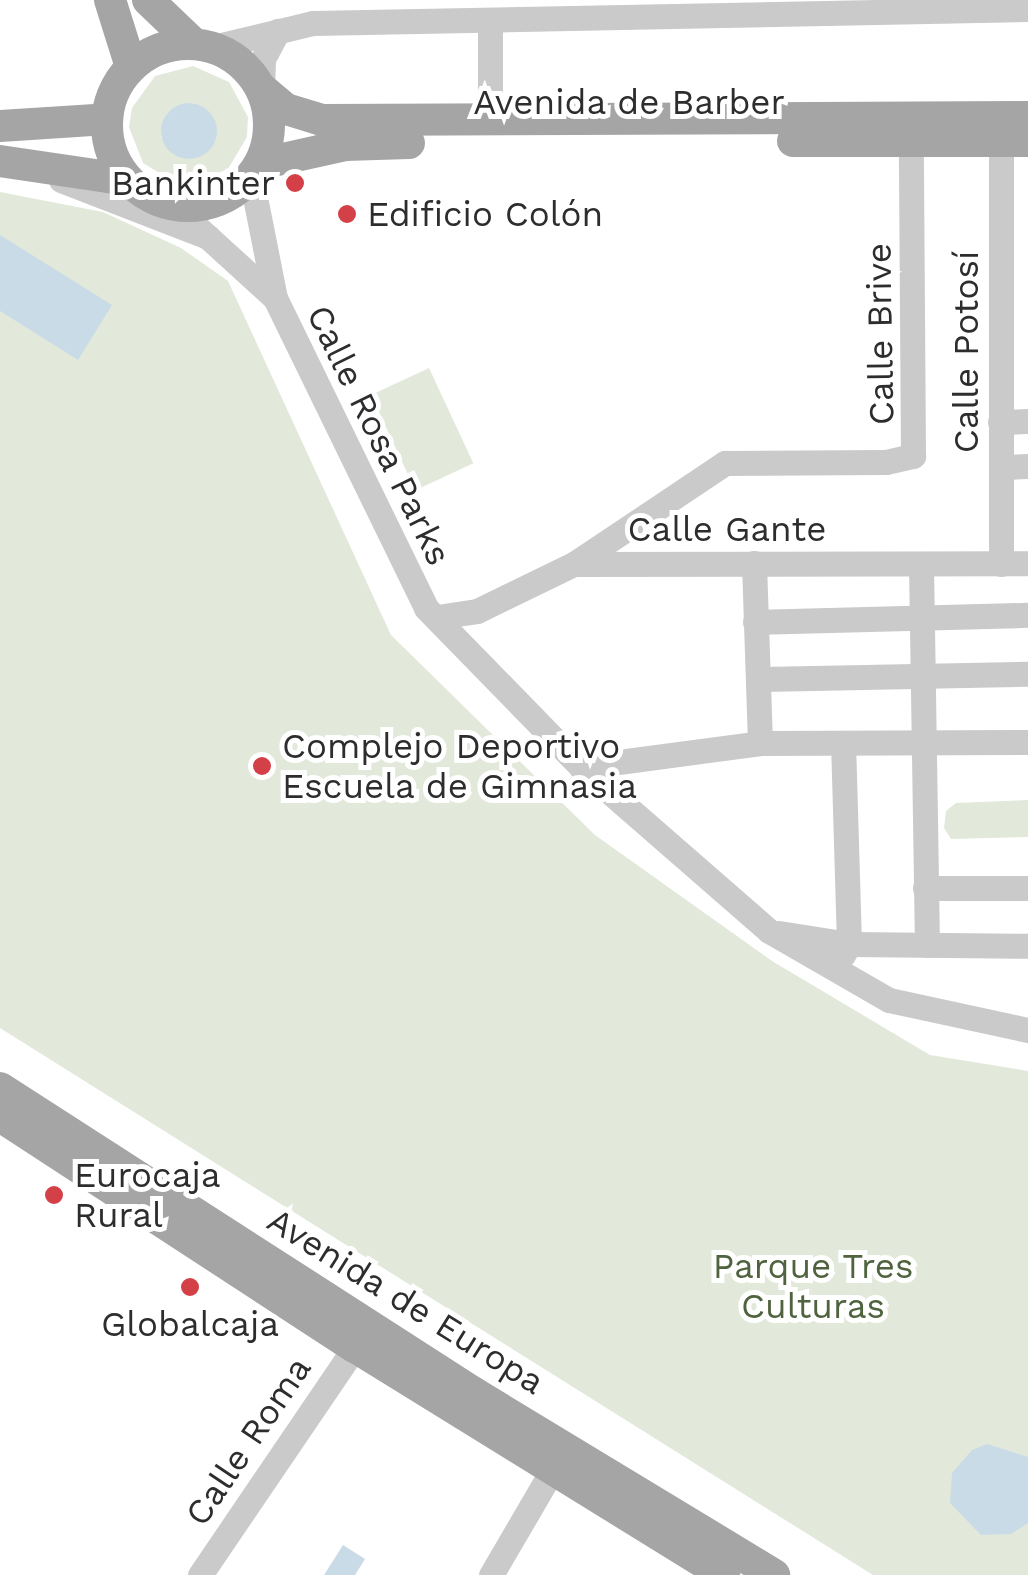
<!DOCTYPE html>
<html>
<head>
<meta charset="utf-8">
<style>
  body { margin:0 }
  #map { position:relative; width:1028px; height:1575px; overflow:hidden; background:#fff; font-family:"Work Sans",sans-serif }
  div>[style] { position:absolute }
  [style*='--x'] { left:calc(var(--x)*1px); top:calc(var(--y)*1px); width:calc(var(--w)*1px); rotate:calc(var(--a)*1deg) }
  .green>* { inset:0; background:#e2e9db; transform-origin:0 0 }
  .water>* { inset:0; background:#c9dbe7 }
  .round { border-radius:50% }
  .minor>* { height:25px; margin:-12.5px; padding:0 12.5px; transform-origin:12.5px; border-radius:12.5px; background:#cacaca }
  .major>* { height:32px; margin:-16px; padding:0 16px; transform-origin:16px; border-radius:16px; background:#a5a5a5 }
  .major>.ring { margin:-16px; padding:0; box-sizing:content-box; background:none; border:32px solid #a5a5a5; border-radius:50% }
  .dots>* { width:28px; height:28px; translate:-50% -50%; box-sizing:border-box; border:5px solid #fff; border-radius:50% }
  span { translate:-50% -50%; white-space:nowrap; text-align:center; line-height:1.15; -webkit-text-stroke:10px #fff; paint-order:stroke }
  .street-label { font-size:35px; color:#2d2d2d }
  .poi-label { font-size:35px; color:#2d2d2d }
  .right { translate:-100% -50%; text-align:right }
  .left { translate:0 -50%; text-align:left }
  .park-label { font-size:35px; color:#4f633f }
</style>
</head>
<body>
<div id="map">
  <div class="green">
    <div style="clip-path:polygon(evenodd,193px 66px,229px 82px,248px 117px,247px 137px,228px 169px,194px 184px,174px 182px,143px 163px,129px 127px,132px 108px,155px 76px,193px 66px,194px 103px,210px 112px,161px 138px,168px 112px,194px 103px)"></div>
    <div style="clip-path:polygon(0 192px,103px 212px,181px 248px,228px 281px,391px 635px,595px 835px,772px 961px,930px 1055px,1028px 1071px,1028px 1575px,873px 1575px,0 1028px)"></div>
    <div style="left:429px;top:368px;width:105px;height:64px;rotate:65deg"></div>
    <div style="clip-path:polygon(1028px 800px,1028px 837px,951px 839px,944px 828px,946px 811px,956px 803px)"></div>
  </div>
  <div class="water">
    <div class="round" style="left:161px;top:103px;width:56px;height:56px"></div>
    <div style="clip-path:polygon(0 235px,112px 305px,78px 360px,0 311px)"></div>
    <div style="clip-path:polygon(987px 1444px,1028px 1457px,1028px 1523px,1011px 1534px,981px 1535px,950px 1503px,952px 1473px,972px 1450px)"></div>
    <div style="clip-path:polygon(343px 1545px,365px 1559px,355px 1575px,324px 1575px)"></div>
  </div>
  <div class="minor">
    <div style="--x:490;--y:20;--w:100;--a:90"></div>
    <div style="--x:213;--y:47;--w:103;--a:-13.5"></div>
    <div style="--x:313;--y:23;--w:715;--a:-1.12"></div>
    <div style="--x:262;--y:89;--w:30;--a:-88"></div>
    <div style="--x:263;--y:59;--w:32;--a:-62"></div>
    <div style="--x:993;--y:125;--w:18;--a:63"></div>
    <div style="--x:1001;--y:141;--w:423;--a:90"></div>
    <div style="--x:251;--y:177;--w:123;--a:78.8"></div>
    <div style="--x:275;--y:298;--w:345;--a:64"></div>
    <div style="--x:426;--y:608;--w:222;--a:45.7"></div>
    <div style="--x:581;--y:767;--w:249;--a:41.1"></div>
    <div style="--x:769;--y:931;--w:138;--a:29.9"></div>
    <div style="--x:889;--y:1000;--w:142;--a:12.2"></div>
    <div style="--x:61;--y:180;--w:158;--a:21.2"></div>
    <div style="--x:198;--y:228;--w:104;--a:42.3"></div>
    <div style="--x:1000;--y:422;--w:28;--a:-2"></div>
    <div style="--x:1001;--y:467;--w:27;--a:-2"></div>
    <div style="--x:754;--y:563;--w:180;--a:88.1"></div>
    <div style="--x:574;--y:564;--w:182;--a:-33.8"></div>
    <div style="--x:725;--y:463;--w:161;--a:-0.4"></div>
    <div style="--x:886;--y:462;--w:28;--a:-13"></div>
    <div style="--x:913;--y:456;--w:315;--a:-90.4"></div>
    <div style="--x:921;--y:564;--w:381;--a:89.1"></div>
    <div style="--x:437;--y:617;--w:40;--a:-8.5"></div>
    <div style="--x:477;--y:611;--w:108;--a:-25.9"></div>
    <div style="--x:574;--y:564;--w:454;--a:-0.1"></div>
    <div style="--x:755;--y:622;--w:273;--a:-1.5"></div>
    <div style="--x:758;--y:679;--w:270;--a:-1.1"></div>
    <div style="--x:581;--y:767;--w:181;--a:-7.6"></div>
    <div style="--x:760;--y:743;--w:268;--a:-0.2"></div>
    <div style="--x:925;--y:888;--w:103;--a:0"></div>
    <div style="--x:779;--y:933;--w:71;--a:8.9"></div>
    <div style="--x:849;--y:944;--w:179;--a:0.6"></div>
    <div style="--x:843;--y:955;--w:13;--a:-61"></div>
    <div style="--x:849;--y:944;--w:201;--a:-91.7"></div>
    <div style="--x:200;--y:1575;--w:276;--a:-55.8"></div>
    <div style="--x:491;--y:1575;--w:123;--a:-59.7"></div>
  </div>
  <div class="major">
    <div style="--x:110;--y:0;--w:70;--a:72.6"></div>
    <div style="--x:148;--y:0;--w:62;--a:43.7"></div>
    <div class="ring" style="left:107px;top:44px;width:130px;height:130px"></div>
    <div style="--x:262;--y:89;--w:31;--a:40"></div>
    <div style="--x:286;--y:109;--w:38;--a:17"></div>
    <div style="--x:322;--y:120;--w:706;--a:-0.24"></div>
    <div style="--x:0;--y:126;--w:107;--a:-3.7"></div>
    <div style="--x:793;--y:141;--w:235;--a:0"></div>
    <div style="--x:0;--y:161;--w:129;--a:8.4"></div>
    <div style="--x:260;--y:164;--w:87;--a:-12.6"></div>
    <div style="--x:345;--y:145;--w:64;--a:-1.8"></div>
    <div style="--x:0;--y:1088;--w:564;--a:32.76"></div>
    <div style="--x:474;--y:1393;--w:351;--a:31.2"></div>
    <div style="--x:0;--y:1116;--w:424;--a:33.1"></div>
    <div style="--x:355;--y:1347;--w:434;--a:31.7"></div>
  </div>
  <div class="dots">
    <div style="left:295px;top:183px;background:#d34047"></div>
    <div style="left:347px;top:214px;background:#d34047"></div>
    <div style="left:262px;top:766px;background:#d34047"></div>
    <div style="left:54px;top:1195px;background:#d34047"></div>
    <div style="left:190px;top:1287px;background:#d34047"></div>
  </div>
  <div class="street-label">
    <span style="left:629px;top:102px">Avenida de Barber</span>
    <span style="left:880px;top:334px;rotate:-91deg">Calle Brive</span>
    <span style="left:966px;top:352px;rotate:-90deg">Calle Potosí</span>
    <span style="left:379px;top:435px;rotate:64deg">Calle Rosa Parks</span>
    <span style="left:727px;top:529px">Calle Gante</span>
    <span style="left:406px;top:1301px;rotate:32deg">Avenida de Europa</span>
    <span style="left:248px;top:1441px;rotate:-56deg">Calle Roma</span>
  </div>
  <div class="poi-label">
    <span class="right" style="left:275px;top:183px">Bankinter</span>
    <span class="left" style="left:367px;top:214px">Edificio Colón</span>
    <span class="left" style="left:282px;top:766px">Complejo Deportivo<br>Escuela de Gimnasia</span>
    <span class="left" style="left:74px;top:1195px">Eurocaja<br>Rural</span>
    <span style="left:190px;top:1324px">Globalcaja</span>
  </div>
  <div class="park-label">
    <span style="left:813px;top:1286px">Parque Tres<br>Culturas</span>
  </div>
</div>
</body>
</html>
